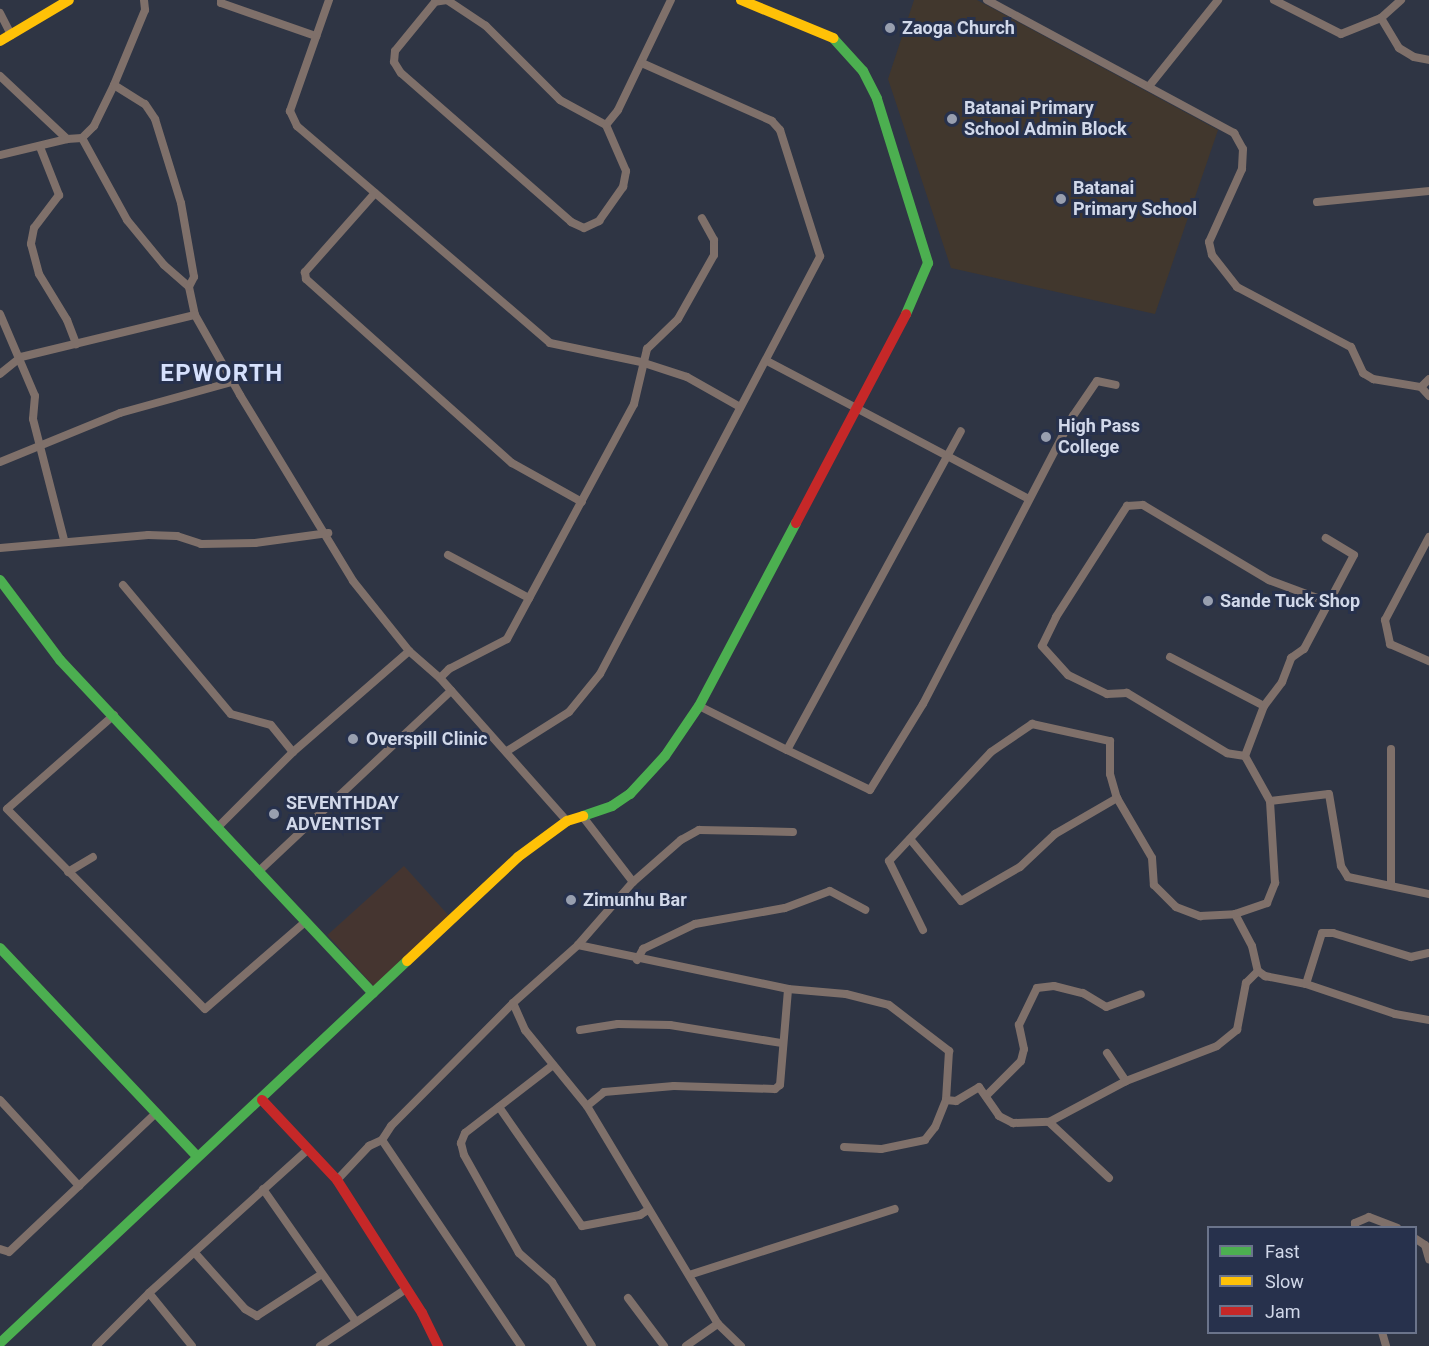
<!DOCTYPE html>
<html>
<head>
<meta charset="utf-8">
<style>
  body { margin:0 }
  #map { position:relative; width:1429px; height:1346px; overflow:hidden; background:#2f3544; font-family:Roboto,sans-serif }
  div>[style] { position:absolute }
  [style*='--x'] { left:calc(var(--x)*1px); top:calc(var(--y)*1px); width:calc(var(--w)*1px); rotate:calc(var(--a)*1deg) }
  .commercial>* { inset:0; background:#453530; transform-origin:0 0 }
  .education>* { inset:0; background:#41372d }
  .street>* { height:8px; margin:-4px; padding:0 4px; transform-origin:4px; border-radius:4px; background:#7f706a }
  .fast>* { height:10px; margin:-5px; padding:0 5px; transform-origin:5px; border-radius:5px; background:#4caf50 }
  .slow>* { height:10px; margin:-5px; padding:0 5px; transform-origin:5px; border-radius:5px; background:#ffc107 }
  .jam>* { height:10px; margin:-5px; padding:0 5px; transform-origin:5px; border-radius:5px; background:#c62828 }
  .dots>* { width:16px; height:16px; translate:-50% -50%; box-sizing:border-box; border:3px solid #27314c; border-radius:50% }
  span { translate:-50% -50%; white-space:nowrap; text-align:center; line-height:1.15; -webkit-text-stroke:6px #27314c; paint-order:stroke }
  .poi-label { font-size:18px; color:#d1d8e9; font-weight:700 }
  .left { translate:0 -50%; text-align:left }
  .district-label { font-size:24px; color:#d6e1fd; font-weight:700; letter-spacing:1.5px }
  .legend { position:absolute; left:1207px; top:1226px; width:210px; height:108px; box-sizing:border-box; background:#27314c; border:2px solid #6b748b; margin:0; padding:8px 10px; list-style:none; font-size:18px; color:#d1d8e9 }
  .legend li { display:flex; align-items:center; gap:12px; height:30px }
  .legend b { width:30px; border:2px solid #6b748b }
</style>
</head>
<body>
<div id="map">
  <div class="commercial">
    <div style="left:404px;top:866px;width:70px;height:103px;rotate:48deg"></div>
  </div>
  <div class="education">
    <div style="clip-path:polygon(914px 0,977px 0,1218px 130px,1155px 314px,951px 268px,888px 79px)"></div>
  </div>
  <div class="street">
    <div style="--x:144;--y:0;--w:10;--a:84"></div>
    <div style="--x:145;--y:10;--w:81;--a:112.5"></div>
    <div style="--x:114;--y:85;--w:46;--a:116"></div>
    <div style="--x:94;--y:126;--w:17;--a:135"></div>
    <div style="--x:82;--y:138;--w:94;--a:61.2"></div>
    <div style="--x:127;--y:220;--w:58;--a:50.6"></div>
    <div style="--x:164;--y:265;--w:33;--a:41"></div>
    <div style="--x:189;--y:287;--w:29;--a:78"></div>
    <div style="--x:195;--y:315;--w:92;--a:60.6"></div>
    <div style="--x:240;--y:395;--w:218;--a:58.7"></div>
    <div style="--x:353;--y:581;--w:90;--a:51.3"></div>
    <div style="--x:221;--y:0;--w:3;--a:90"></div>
    <div style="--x:221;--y:3;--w:101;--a:19.2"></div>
    <div style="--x:329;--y:0;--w:118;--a:109.4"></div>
    <div style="--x:290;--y:111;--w:17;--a:65"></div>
    <div style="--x:297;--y:126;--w:333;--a:40.6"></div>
    <div style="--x:550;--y:343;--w:93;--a:11.8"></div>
    <div style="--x:641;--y:362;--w:48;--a:18.1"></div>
    <div style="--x:687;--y:377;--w:61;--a:29.5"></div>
    <div style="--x:447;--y:0;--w:12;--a:171"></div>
    <div style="--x:435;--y:2;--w:63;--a:129.2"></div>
    <div style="--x:395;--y:51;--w:11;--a:95"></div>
    <div style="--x:394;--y:62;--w:13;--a:58"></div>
    <div style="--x:401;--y:73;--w:226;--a:41.2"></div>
    <div style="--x:571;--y:222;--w:14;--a:25"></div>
    <div style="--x:584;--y:228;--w:17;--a:-25"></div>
    <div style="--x:599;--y:221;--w:42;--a:-54.8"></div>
    <div style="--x:623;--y:187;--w:16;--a:-79"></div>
    <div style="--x:626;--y:171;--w:50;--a:-113.5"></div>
    <div style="--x:606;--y:125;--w:52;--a:-151.5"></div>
    <div style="--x:560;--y:100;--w:105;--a:-135"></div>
    <div style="--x:486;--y:26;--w:47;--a:-146.3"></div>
    <div style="--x:987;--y:0;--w:281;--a:28.3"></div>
    <div style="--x:1234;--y:133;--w:18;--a:61"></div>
    <div style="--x:1243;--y:149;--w:20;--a:93"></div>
    <div style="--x:1242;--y:169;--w:80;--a:114.3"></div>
    <div style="--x:1209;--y:242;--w:13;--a:77"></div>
    <div style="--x:1212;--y:255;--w:41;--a:52"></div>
    <div style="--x:1237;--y:287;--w:129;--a:27.8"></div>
    <div style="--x:1351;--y:347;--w:29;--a:65"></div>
    <div style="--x:1363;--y:373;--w:12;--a:31"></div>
    <div style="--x:1373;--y:379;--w:49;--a:9.5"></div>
    <div style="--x:1421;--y:387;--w:12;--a:48"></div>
    <div style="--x:1274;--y:0;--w:75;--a:26.9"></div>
    <div style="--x:1341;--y:34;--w:43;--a:-21.8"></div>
    <div style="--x:1381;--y:18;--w:27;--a:-42"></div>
    <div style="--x:0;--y:13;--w:25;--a:63"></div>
    <div style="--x:1381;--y:18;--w:35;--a:59"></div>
    <div style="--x:1399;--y:48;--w:17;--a:31"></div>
    <div style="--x:1414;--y:57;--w:15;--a:11"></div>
    <div style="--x:0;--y:76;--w:92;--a:43.2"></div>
    <div style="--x:67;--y:139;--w:15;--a:-4"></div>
    <div style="--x:114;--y:85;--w:36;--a:32"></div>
    <div style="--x:145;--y:104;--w:18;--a:56"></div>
    <div style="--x:155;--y:119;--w:88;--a:72.8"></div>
    <div style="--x:181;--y:203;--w:75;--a:80"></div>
    <div style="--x:194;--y:277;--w:11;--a:117"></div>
    <div style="--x:1150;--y:85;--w:109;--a:-51.3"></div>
    <div style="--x:606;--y:125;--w:19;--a:-51"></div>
    <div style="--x:618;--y:110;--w:122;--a:-64.3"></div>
    <div style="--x:40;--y:147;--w:52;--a:68.4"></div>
    <div style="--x:59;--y:195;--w:41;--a:127.1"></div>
    <div style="--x:34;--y:228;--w:16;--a:101"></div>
    <div style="--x:31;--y:244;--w:31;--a:75"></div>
    <div style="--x:39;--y:274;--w:54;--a:58.7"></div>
    <div style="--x:67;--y:320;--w:26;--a:69"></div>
    <div style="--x:0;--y:155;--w:69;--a:-13.4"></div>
    <div style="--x:375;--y:193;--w:106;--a:131.5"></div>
    <div style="--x:305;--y:272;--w:7;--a:82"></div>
    <div style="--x:306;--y:279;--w:276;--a:41.8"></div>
    <div style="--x:512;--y:463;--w:80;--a:29.1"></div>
    <div style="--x:1317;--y:202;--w:113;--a:-5.6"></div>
    <div style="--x:0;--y:314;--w:89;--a:66.9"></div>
    <div style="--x:35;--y:396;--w:23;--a:95"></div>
    <div style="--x:33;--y:419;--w:125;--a:75.6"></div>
    <div style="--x:767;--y:361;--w:296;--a:27.8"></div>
    <div style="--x:0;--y:374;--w:27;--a:-39"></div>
    <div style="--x:21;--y:357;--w:179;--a:-13.6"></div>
    <div style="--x:1421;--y:387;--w:11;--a:-45"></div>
    <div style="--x:0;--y:462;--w:130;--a:-22.2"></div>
    <div style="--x:120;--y:413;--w:116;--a:-15.5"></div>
    <div style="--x:1429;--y:537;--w:94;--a:117.9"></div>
    <div style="--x:1385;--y:620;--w:25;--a:78"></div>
    <div style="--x:1390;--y:644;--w:43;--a:23.6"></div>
    <div style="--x:0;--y:548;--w:149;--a:-5"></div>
    <div style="--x:148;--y:535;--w:29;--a:2"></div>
    <div style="--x:177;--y:536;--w:25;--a:18"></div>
    <div style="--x:201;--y:544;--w:54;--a:-1.1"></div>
    <div style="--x:255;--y:543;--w:74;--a:-7.8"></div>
    <div style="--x:448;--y:555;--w:92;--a:28"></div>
    <div style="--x:123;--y:585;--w:168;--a:50.1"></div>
    <div style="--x:231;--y:714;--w:41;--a:15.4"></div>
    <div style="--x:271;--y:725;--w:35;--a:51"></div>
    <div style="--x:1170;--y:657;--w:106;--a:27.5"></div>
    <div style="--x:440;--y:678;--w:13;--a:-45"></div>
    <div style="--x:449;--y:669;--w:65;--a:-27.3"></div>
    <div style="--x:507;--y:639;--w:267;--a:-61.6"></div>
    <div style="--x:634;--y:404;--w:57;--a:-76.7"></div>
    <div style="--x:647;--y:349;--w:43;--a:-44.1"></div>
    <div style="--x:678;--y:319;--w:73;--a:-60.6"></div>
    <div style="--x:714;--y:255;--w:15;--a:-90"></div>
    <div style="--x:714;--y:240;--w:25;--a:-119"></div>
    <div style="--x:699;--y:706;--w:98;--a:26.6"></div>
    <div style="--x:787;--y:750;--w:363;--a:-61.4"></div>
    <div style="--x:114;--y:715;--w:142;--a:138.7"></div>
    <div style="--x:7;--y:809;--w:281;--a:45.3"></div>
    <div style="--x:205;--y:1009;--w:133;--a:-41"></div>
    <div style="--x:787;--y:750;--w:92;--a:25.7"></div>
    <div style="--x:870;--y:790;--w:101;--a:-58.4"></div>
    <div style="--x:923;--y:704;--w:325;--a:-62.5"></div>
    <div style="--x:1073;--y:416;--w:42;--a:-55.6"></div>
    <div style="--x:1097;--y:381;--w:19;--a:12"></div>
    <div style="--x:507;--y:751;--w:73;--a:-32.2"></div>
    <div style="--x:569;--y:712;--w:49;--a:-50.8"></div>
    <div style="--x:600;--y:674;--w:472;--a:-62.2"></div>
    <div style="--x:820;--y:256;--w:132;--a:-107.6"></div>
    <div style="--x:780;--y:130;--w:12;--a:-132"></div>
    <div style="--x:772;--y:121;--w:142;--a:-156"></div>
    <div style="--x:1245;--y:756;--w:18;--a:-171"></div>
    <div style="--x:1227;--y:753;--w:117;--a:-149"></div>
    <div style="--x:1127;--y:693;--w:20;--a:177"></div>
    <div style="--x:1107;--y:694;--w:43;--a:-154"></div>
    <div style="--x:1068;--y:675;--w:39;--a:-132"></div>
    <div style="--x:1042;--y:646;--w:32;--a:-64"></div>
    <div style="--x:1056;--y:617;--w:132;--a:-57.4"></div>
    <div style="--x:1127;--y:506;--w:16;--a:-4"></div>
    <div style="--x:1143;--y:505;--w:147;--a:30.8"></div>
    <div style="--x:1269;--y:580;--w:63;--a:20.4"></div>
    <div style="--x:1270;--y:801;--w:59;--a:-6.8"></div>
    <div style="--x:1329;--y:794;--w:73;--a:80.5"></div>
    <div style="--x:1341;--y:866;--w:13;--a:58"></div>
    <div style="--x:1348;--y:877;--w:83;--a:11.9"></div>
    <div style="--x:583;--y:817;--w:82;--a:52.4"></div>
    <div style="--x:217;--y:828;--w:107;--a:-45"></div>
    <div style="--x:293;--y:752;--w:154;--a:-41"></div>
    <div style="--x:409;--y:651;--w:41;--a:41.1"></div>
    <div style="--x:440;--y:678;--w:191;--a:48.4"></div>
    <div style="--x:910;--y:839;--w:80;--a:50.6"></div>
    <div style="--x:961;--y:901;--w:68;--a:-30"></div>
    <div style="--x:1020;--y:867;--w:48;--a:-43.3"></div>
    <div style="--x:1055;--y:834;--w:72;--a:-30.1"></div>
    <div style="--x:68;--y:872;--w:29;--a:-31"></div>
    <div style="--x:258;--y:872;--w:265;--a:-43.2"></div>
    <div style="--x:1391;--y:884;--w:135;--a:-90"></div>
    <div style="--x:1235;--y:914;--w:36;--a:62"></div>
    <div style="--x:1252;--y:946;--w:26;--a:77"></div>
    <div style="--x:1258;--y:971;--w:9;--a:36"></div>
    <div style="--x:1265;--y:976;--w:42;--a:11"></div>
    <div style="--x:1306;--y:984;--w:94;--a:18.6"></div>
    <div style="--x:1395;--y:1014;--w:35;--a:10"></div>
    <div style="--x:923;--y:930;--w:77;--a:-116.2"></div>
    <div style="--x:889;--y:861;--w:149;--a:-46.9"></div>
    <div style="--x:991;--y:752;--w:50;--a:-34.3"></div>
    <div style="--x:1032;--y:724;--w:80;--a:12.3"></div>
    <div style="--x:1110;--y:741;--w:33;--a:90"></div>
    <div style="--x:1110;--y:774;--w:25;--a:74"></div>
    <div style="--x:1117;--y:798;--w:69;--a:59.7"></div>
    <div style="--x:1152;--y:858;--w:27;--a:86"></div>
    <div style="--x:1154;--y:885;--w:31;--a:45"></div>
    <div style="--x:1176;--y:907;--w:26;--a:21"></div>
    <div style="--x:1200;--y:916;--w:35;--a:-3"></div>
    <div style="--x:1235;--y:914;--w:34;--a:-19"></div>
    <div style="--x:1267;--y:903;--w:22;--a:-68"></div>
    <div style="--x:1275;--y:883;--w:82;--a:-93.5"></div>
    <div style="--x:1270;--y:801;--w:51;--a:-119.1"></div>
    <div style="--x:1245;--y:756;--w:53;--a:-69.2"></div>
    <div style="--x:1264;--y:706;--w:30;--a:-53"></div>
    <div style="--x:1282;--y:682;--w:26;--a:-69"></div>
    <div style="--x:1291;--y:658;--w:16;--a:-35"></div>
    <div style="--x:1304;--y:649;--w:106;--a:-62"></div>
    <div style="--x:1354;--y:555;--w:33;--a:-149"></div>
    <div style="--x:578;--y:945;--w:215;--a:11.8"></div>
    <div style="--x:788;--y:989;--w:58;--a:4.9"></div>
    <div style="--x:846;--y:994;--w:44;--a:14.3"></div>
    <div style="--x:889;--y:1005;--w:76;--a:37.5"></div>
    <div style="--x:949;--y:1051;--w:49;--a:93.5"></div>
    <div style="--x:946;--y:1100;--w:29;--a:112"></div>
    <div style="--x:935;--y:1127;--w:16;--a:128"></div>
    <div style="--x:925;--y:1140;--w:45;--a:168.4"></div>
    <div style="--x:881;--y:1149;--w:37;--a:-177"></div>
    <div style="--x:637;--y:960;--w:13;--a:-61"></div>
    <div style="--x:643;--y:949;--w:58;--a:-25.7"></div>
    <div style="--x:695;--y:924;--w:91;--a:-10.1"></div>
    <div style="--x:785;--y:908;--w:48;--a:-20.7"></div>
    <div style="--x:830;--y:891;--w:40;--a:28"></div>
    <div style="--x:1306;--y:984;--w:53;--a:-72.6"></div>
    <div style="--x:1322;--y:933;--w:11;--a:0"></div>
    <div style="--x:1333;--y:933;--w:82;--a:17.1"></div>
    <div style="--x:1411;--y:957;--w:18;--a:-13"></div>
    <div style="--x:513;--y:1003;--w:30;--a:66"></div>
    <div style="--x:525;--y:1030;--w:98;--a:50.8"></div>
    <div style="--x:587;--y:1106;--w:254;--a:59"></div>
    <div style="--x:718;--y:1324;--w:32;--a:44"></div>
    <div style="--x:580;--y:1030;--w:38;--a:-9"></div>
    <div style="--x:618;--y:1024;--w:52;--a:1.1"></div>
    <div style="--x:670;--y:1025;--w:112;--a:9.2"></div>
    <div style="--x:1107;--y:1053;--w:34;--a:56"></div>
    <div style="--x:553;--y:1065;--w:111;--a:142.3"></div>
    <div style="--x:465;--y:1133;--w:11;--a:112"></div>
    <div style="--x:461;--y:1143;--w:12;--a:76"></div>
    <div style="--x:464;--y:1155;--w:112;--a:60.7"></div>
    <div style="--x:519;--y:1253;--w:44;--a:41.3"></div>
    <div style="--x:552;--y:1282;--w:75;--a:58"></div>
    <div style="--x:986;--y:1096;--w:49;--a:-45"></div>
    <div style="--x:1021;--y:1061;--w:12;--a:-76"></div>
    <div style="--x:1024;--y:1049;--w:25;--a:-102"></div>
    <div style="--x:1019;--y:1025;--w:41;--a:-64.1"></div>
    <div style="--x:1037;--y:988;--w:17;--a:-7"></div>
    <div style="--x:1054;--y:986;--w:30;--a:14"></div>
    <div style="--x:1083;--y:993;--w:27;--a:31"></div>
    <div style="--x:1106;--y:1007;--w:37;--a:-20"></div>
    <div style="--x:0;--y:1100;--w:117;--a:47.4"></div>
    <div style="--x:946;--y:1100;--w:10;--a:6"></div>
    <div style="--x:956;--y:1101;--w:27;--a:-31"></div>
    <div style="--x:979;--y:1087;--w:35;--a:55"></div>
    <div style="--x:999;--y:1116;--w:16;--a:27"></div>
    <div style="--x:1013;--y:1123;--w:36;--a:-2"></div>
    <div style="--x:1049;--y:1122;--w:87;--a:-28"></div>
    <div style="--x:1126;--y:1081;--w:97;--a:-21"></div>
    <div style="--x:1217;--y:1046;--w:26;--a:-39"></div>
    <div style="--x:1237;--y:1030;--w:48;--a:-79.2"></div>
    <div style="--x:1246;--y:983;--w:17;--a:-45"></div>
    <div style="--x:587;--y:1106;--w:22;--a:-39"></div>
    <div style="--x:604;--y:1092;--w:70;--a:-4.9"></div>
    <div style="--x:674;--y:1086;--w:101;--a:1.7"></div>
    <div style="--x:775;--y:1089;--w:6;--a:-39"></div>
    <div style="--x:780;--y:1085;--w:96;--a:-85.2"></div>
    <div style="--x:499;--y:1107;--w:145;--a:55.1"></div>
    <div style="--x:582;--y:1226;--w:59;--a:-10.7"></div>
    <div style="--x:640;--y:1215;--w:9;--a:-32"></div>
    <div style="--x:1049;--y:1122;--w:82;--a:43"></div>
    <div style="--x:382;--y:1140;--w:249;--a:56"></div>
    <div style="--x:337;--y:1180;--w:47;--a:-46.7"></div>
    <div style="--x:369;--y:1146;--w:14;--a:-25"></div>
    <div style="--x:382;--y:1140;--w:17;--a:-57"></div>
    <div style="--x:391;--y:1126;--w:173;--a:-45.2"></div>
    <div style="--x:513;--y:1003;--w:87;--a:-41.7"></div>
    <div style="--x:578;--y:945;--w:84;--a:-48.9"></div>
    <div style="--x:633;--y:882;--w:64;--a:-41.2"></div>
    <div style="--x:681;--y:840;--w:21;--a:-29"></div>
    <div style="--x:699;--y:830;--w:94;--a:1.2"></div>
    <div style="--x:263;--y:1189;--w:162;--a:55"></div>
    <div style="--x:1355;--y:1228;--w:5;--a:-90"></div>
    <div style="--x:1355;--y:1223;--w:15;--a:-23"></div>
    <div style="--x:1369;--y:1217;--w:30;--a:21"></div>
    <div style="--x:1416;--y:1239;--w:11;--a:34"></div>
    <div style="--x:1425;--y:1245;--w:15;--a:74"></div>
    <div style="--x:0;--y:1249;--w:9;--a:18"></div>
    <div style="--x:9;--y:1252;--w:201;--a:-43.4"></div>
    <div style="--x:195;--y:1253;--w:75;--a:48.2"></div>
    <div style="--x:245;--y:1309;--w:14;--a:30"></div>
    <div style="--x:257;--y:1316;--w:77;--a:-32.9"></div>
    <div style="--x:689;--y:1275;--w:216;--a:-17.8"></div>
    <div style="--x:149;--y:1293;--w:68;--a:50.9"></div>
    <div style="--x:628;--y:1298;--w:60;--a:53.1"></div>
    <div style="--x:1382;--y:1332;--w:15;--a:74"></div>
    <div style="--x:96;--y:1346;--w:75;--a:-45"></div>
    <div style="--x:149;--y:1293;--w:213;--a:-42.1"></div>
    <div style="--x:320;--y:1346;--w:103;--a:-33.5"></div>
    <div style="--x:686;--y:1346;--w:39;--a:-35"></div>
  </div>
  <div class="fast">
    <div style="--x:833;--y:38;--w:45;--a:47.7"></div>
    <div style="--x:863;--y:71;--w:31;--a:63"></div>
    <div style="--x:877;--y:99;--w:172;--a:72.7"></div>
    <div style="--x:928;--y:263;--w:56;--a:113.3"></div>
    <div style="--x:0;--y:580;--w:100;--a:53.1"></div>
    <div style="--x:60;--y:660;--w:457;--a:46.8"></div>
    <div style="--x:583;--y:816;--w:31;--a:-19"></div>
    <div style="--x:612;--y:806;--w:22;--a:-34"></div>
    <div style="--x:630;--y:794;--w:52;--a:-47.4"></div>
    <div style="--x:665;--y:756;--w:60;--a:-55.8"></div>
    <div style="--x:699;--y:706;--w:207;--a:-62.1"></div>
    <div style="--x:0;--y:948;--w:286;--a:46.6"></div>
    <div style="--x:0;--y:1343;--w:558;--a:-43.19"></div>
  </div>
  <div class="slow">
    <div style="--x:741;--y:0;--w:100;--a:22.4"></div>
    <div style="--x:0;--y:41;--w:80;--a:-30.7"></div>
    <div style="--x:407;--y:961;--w:152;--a:-43.1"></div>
    <div style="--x:518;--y:857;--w:61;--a:-36.3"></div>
    <div style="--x:567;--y:821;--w:17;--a:-17"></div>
  </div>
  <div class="jam">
    <div style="--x:796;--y:523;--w:236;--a:-62.2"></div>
    <div style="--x:262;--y:1100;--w:110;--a:46.8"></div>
    <div style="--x:337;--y:1180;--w:158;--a:57.4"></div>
    <div style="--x:422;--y:1313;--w:37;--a:64"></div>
  </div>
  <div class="dots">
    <div style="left:890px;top:28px;background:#989faf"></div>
    <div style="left:952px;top:119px;background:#989faf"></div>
    <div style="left:1061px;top:199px;background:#989faf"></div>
    <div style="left:1046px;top:437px;background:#989faf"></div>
    <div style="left:1208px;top:601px;background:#989faf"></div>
    <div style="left:353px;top:739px;background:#989faf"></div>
    <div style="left:274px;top:814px;background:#989faf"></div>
    <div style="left:571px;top:900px;background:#989faf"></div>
  </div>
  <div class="poi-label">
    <span class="left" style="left:902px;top:28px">Zaoga Church</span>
    <span class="left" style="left:964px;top:119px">Batanai Primary<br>School Admin Block</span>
    <span class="left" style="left:1073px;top:199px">Batanai<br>Primary School</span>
    <span class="left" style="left:1058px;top:437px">High Pass<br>College</span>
    <span class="left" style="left:1220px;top:601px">Sande Tuck Shop</span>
    <span class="left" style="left:366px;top:739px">Overspill Clinic</span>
    <span class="left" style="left:286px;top:814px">SEVENTHDAY<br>ADVENTIST</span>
    <span class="left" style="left:583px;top:900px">Zimunhu Bar</span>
  </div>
  <div class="district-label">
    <span style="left:222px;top:374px">EPWORTH</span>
  </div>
  <ul class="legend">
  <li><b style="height:8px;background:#4caf50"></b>Fast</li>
  <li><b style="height:8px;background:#ffc107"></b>Slow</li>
  <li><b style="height:8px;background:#c62828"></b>Jam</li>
  </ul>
</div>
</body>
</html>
